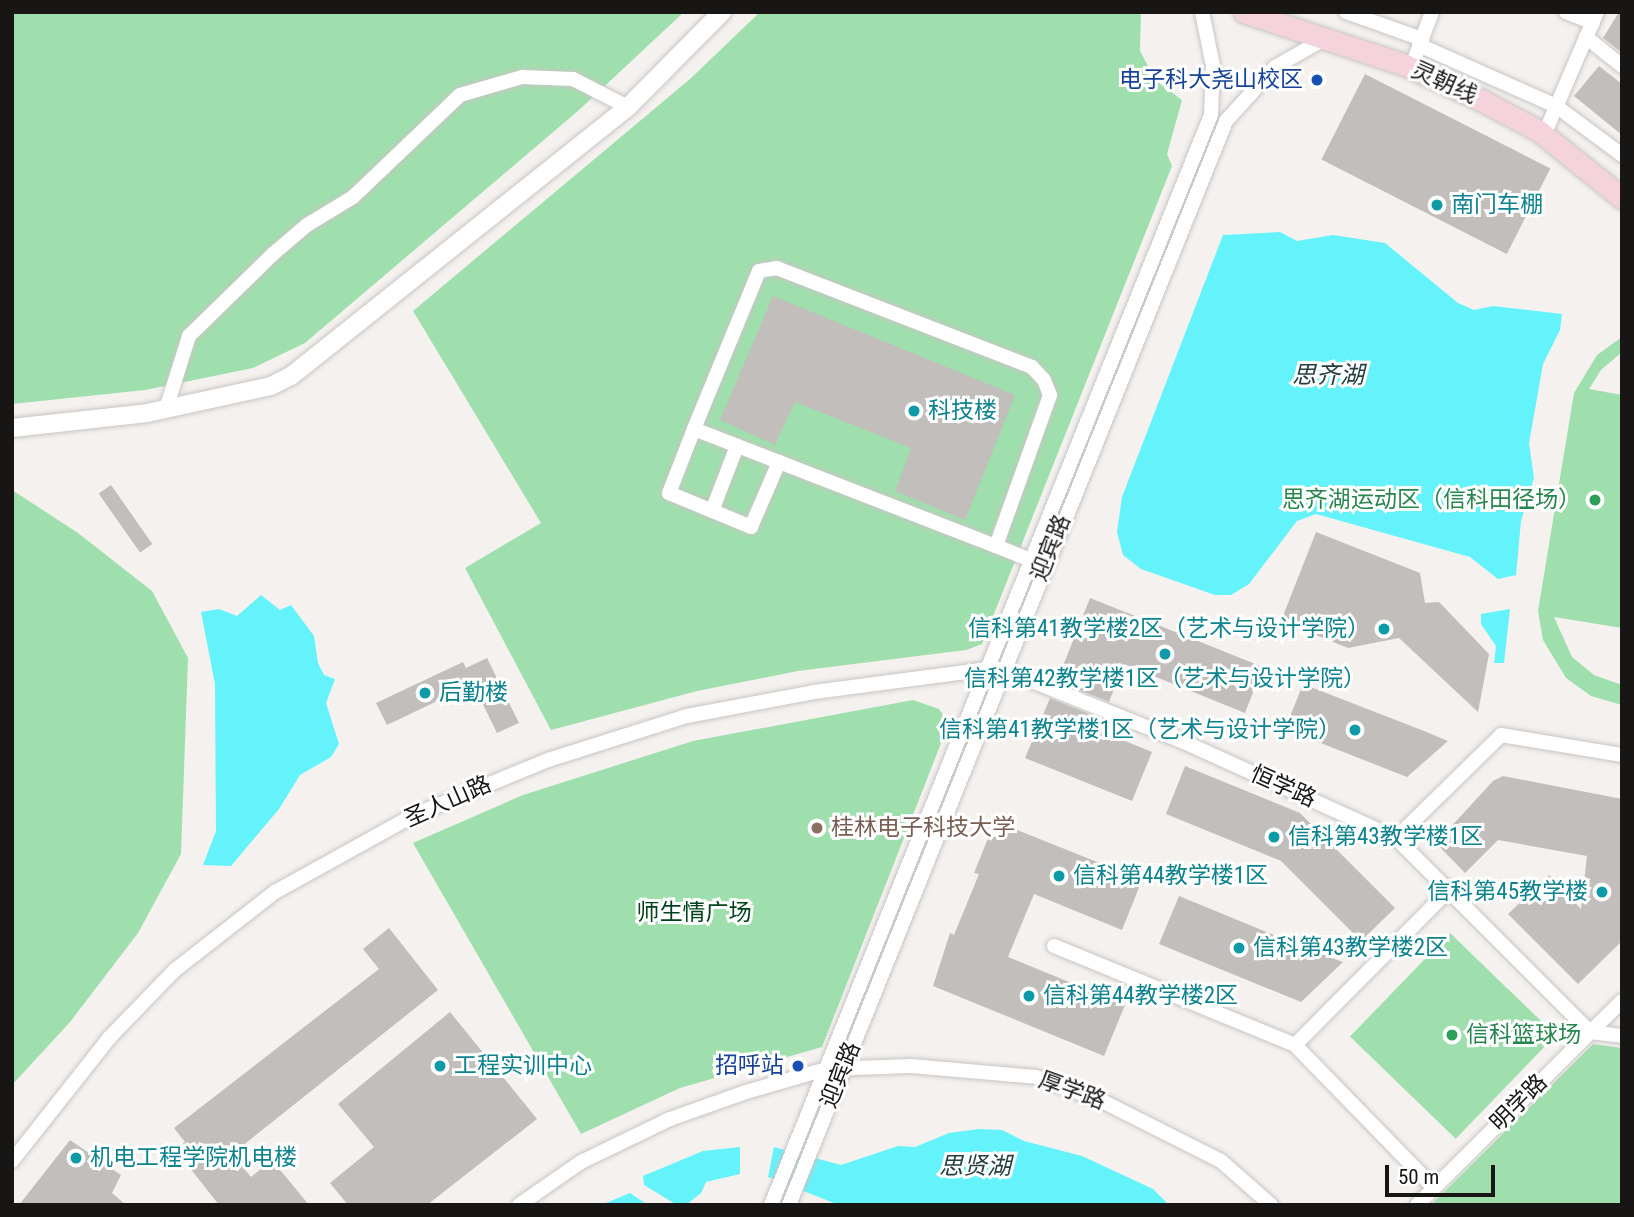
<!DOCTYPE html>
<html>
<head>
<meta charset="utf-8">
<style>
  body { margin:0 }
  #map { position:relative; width:1634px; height:1217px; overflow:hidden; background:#f4f1ef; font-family:"Roboto Condensed","Noto Sans SC",sans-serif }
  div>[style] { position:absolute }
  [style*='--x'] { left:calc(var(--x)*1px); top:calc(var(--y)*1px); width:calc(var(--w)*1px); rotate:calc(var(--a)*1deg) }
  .green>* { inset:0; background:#9fdfad; transform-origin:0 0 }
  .water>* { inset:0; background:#65f3fb }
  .building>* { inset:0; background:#c1bebc; transform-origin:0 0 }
  .roads { filter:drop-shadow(0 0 2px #c8c5c3) drop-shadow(0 0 2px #c8c5c3) }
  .minor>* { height:14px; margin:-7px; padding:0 7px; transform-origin:7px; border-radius:7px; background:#fff }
  .tertiary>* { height:18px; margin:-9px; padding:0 9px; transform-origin:9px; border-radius:9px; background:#fff }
  .secondary>* { height:21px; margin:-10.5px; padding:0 10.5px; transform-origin:10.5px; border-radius:10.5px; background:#f4d3dd }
  .dots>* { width:19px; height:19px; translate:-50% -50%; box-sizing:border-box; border:4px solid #fff; border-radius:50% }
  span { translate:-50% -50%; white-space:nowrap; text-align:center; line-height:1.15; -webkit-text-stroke:6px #fff; paint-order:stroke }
  .transit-label { font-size:23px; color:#164399 }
  .right { translate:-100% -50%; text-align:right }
  .street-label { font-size:23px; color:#171615 }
  .culture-label { font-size:23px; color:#0d838f }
  .left { translate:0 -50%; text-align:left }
  .leisure-label { font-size:23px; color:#27864d }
  .education-label { font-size:23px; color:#785e54 }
  .park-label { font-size:23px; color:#00431c }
  .water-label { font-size:24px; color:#253e3f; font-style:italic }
  .frame { position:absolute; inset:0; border:14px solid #171615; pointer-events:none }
  .scale { position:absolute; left:1385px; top:1165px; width:110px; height:32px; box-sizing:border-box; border:4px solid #171615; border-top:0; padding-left:9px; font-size:21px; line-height:24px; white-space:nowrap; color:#171615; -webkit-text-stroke:5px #fff; paint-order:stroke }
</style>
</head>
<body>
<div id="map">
  <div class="green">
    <div style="clip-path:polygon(12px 12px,684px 12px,579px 110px,305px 343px,253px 368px,145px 390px,12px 404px)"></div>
    <div style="clip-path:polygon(760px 12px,1141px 12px,1140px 51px,1156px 81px,1182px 100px,1167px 154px,1172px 166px,982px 644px,966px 650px,798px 671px,697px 691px,551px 730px,465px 568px,541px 523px,413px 311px,690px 79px)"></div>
    <div style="clip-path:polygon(1622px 337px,1622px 352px,1601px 370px,1589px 389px,1622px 395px,1622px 628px,1554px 617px,1572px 657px,1594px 675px,1622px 685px,1622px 705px,1591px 696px,1566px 678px,1543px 640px,1538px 611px,1574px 393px,1597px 355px)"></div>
    <div style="clip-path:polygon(12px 490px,78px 533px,152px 591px,188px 658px,181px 854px,138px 933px,70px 1022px,12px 1085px)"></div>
    <div style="clip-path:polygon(913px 700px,939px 709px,949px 723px,822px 1047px,680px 1088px,581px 1134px,413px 843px,523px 795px,693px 741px)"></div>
    <div style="left:1450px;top:933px;width:147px;height:144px;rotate:44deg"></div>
    <div style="clip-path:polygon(1593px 1044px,1622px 1048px,1622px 1205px,1431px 1205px)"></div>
  </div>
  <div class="water">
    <div style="clip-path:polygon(1280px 232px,1297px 241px,1333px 235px,1385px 243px,1458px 303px,1474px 310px,1493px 306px,1562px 314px,1560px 330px,1543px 364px,1529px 443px,1534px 478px,1521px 521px,1516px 575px,1498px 579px,1470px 557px,1316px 514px,1297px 521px,1249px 584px,1231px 595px,1215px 595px,1141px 569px,1123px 555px,1117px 532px,1122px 497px,1223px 235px)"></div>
    <div style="clip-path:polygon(261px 595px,280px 610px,291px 605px,314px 636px,318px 663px,324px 675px,335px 679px,326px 703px,339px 744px,331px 757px,300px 775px,279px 809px,231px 866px,203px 865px,216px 831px,215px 684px,201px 612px,219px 609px,237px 616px)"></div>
    <div style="clip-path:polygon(1510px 609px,1504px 663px,1494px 663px,1496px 646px,1481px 624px,1481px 614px)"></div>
    <div style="clip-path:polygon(979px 1129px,1002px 1130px,1024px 1141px,1082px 1156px,1153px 1189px,1169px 1205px,839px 1205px,768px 1177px,774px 1147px,841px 1165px,898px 1146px,915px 1147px,949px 1133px)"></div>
    <div style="clip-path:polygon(740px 1147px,740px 1174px,706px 1182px,701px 1193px,686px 1205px,677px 1205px,644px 1185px,643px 1176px,703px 1151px)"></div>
    <div style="clip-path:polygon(630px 1193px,648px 1205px,601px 1205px)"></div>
  </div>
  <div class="building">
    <div style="clip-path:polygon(1619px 12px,1622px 12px,1622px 53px,1603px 38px)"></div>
    <div style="clip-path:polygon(1599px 66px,1622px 84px,1622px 135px,1574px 96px)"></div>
    <div style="left:1365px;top:74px;width:208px;height:96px;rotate:27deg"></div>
    <div style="clip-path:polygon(773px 296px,1015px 395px,965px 520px,895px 491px,911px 448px,795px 402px,775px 445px,720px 420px)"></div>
    <div style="left:111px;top:485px;width:72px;height:15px;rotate:55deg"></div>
    <div style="clip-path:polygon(1316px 532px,1420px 573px,1425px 603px,1439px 602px,1489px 654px,1478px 712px,1399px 638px,1348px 648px,1281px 621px)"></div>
    <div style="clip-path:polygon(1090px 598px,1263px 667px,1245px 713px,1124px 664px,1109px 702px,1057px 681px)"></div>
    <div style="clip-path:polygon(487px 658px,519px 723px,497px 733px,473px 684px,387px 725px,376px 703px,463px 662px,466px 668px)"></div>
    <div style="clip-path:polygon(1303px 684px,1424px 731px,1448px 741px,1407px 777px,1285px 729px)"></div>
    <div style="clip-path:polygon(1050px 698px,1102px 719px,1098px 730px,1152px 752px,1132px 801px,1025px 758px)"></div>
    <div style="clip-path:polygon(1185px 766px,1300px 813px,1395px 908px,1361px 941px,1281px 861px,1166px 814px)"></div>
    <div style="clip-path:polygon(1503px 776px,1622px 799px,1622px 941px,1578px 984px,1508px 914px,1549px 875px,1581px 909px,1587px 856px,1498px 840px,1465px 873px,1436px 843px,1493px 781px)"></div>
    <div style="clip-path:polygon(995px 821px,1142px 880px,1122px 930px,1034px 894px,1008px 957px,1125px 1005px,1104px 1056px,933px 986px,950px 933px,954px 935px,979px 874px,974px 873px)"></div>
    <div style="clip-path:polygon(1179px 896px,1318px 953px,1343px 962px,1301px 1002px,1159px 944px)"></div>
    <div style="clip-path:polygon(389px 928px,438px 990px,232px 1154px,251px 1177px,272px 1160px,309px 1205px,219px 1205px,175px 1149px,185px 1142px,174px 1128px,379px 969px,363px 949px)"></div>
    <div style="clip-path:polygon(450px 1012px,537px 1119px,427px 1205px,348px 1205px,330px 1183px,374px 1147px,338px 1104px)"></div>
    <div style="clip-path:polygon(70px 1140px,121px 1175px,112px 1193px,126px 1205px,19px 1205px)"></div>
  </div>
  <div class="roads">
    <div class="minor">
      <div style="--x:1346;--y:12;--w:81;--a:19.6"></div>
      <div style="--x:1566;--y:12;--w:29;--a:22"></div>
      <div style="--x:1586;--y:37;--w:46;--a:38.9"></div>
      <div style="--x:1419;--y:45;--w:150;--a:24"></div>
      <div style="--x:1556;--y:106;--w:82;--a:36.6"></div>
      <div style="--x:1411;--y:68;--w:60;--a:-69.4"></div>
      <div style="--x:1544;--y:135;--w:134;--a:-66.7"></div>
      <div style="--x:166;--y:409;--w:77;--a:-72.5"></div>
      <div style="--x:189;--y:336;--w:117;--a:-44.3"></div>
      <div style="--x:273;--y:254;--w:45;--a:-40.5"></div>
      <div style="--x:307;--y:225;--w:54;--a:-31.3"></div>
      <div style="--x:353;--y:197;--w:148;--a:-43.6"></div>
      <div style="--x:460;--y:95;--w:65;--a:-16.2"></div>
      <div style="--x:522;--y:77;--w:51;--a:2.2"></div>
      <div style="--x:573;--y:79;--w:62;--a:27"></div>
      <div style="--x:694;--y:429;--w:69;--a:111.3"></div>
      <div style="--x:669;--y:493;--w:89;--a:22.5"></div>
      <div style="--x:751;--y:527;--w:71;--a:-66.7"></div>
      <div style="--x:712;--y:511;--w:70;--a:-69"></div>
      <div style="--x:996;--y:546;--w:160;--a:-70.3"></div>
      <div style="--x:1050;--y:395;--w:16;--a:-112"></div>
      <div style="--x:1044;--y:380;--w:18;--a:-133"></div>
      <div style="--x:1032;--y:367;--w:274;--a:-158.8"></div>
      <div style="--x:777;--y:268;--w:18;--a:171"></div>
      <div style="--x:759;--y:271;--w:171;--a:112.4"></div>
      <div style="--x:694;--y:429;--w:91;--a:21.2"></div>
      <div style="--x:779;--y:462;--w:233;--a:21.2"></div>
      <div style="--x:996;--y:546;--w:38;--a:22"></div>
      <div style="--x:1396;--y:838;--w:147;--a:-44.4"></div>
      <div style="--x:1501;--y:735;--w:123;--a:9.4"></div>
      <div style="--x:1054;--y:946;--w:261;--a:22.3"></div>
      <div style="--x:1295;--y:1045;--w:214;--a:-45.2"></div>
      <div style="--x:1295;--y:1045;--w:199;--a:45.8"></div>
      <div style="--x:12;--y:1161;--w:157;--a:-51.7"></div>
      <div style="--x:109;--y:1038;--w:95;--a:-45.9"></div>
      <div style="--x:175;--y:970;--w:127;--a:-38"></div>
      <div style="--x:275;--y:892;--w:159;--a:-29"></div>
      <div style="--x:414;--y:815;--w:145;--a:-22.3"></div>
      <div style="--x:548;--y:760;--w:146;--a:-17.6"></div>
      <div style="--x:687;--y:716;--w:129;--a:-10.7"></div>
      <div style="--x:814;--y:692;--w:176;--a:-7.5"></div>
      <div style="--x:988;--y:669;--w:14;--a:0"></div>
      <div style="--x:1002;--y:669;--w:196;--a:21.9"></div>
      <div style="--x:1184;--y:742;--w:233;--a:24.4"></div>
      <div style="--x:1396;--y:838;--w:274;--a:45"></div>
      <div style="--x:1590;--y:1032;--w:32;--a:7"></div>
      <div style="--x:519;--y:1205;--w:75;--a:-34.7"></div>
      <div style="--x:581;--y:1162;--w:99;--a:-25.8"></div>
      <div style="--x:670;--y:1119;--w:81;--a:-19.6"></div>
      <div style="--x:746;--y:1092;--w:83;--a:-16"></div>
      <div style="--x:826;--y:1069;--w:85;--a:-2"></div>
      <div style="--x:911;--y:1066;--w:125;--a:5"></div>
      <div style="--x:1036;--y:1077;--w:72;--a:20.2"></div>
      <div style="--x:1104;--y:1102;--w:131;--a:26.8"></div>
      <div style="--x:1221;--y:1161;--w:67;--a:41.3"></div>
      <div style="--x:771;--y:1205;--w:1175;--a:-68.02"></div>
      <div style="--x:1211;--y:115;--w:49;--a:-87.7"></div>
      <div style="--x:1213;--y:66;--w:55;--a:-101.5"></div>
      <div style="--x:789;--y:1205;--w:1169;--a:-68.04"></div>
      <div style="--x:1226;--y:121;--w:73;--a:-47.8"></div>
      <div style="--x:1275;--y:67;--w:56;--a:-29.7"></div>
      <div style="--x:1417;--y:1205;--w:289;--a:-44.9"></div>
    </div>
    <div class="tertiary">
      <div style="--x:12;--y:428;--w:136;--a:-6.3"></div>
      <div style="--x:147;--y:413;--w:127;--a:-12.3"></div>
      <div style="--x:271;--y:386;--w:22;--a:-27"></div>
      <div style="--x:291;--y:376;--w:431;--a:-38.6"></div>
      <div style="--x:628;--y:107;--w:134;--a:-45.3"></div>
    </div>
    <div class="secondary">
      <div style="--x:1244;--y:12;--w:169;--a:18.2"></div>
      <div style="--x:1405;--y:65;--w:84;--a:24.7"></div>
      <div style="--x:1481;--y:100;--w:66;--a:28.1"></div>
      <div style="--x:1539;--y:131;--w:107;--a:38.9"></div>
    </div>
  </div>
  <div class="dots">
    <div style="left:1317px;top:80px;background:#1a4fb4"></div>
    <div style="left:1437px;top:205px;background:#0f9aa8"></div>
    <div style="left:914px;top:411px;background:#0f9aa8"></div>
    <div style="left:1595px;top:500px;background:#2e9e5b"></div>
    <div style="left:1384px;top:629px;background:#0f9aa8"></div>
    <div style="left:1165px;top:654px;background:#0f9aa8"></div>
    <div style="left:425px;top:693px;background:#0f9aa8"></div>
    <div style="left:1355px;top:730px;background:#0f9aa8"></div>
    <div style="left:817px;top:828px;background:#8d6e63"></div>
    <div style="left:1274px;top:837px;background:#0f9aa8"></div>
    <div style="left:1059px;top:876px;background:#0f9aa8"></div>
    <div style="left:1602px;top:892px;background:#0f9aa8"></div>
    <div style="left:1239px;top:948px;background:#0f9aa8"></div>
    <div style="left:1029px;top:996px;background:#0f9aa8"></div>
    <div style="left:1452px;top:1035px;background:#2e9e5b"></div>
    <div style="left:440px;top:1066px;background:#0f9aa8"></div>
    <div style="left:798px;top:1066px;background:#1a4fb4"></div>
    <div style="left:76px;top:1158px;background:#0f9aa8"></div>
  </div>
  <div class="transit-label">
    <span class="right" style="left:1303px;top:80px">电子科大尧山校区</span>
    <span class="right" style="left:784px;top:1066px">招呼站</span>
  </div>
  <div class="street-label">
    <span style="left:1444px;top:83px;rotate:24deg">灵朝线</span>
    <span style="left:1051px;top:548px;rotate:-68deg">迎宾路</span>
    <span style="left:1283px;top:787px;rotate:24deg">恒学路</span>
    <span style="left:448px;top:802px;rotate:-24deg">圣人山路</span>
    <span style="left:841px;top:1075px;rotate:-68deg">迎宾路</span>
    <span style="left:1072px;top:1091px;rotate:20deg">厚学路</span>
    <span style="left:1519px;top:1103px;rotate:-45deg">明学路</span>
  </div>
  <div class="culture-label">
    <span class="left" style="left:1451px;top:205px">南门车棚</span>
    <span class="left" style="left:928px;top:411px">科技楼</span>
    <span class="right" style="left:1370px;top:629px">信科第41教学楼2区（艺术与设计学院）</span>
    <span style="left:1165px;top:679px">信科第42教学楼1区（艺术与设计学院）</span>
    <span class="left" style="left:439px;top:693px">后勤楼</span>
    <span class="right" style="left:1341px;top:730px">信科第41教学楼1区（艺术与设计学院）</span>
    <span class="left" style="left:1288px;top:837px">信科第43教学楼1区</span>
    <span class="left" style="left:1073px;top:876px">信科第44教学楼1区</span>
    <span class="right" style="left:1588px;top:892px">信科第45教学楼</span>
    <span class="left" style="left:1253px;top:948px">信科第43教学楼2区</span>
    <span class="left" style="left:1043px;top:996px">信科第44教学楼2区</span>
    <span class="left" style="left:454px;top:1066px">工程实训中心</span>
    <span class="left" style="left:90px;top:1158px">机电工程学院机电楼</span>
  </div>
  <div class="leisure-label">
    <span class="right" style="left:1581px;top:500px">思齐湖运动区（信科田径场）</span>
    <span class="left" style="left:1466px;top:1035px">信科篮球场</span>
  </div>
  <div class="education-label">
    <span class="left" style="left:831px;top:828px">桂林电子科技大学</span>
  </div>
  <div class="park-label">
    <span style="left:694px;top:913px">师生情广场</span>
  </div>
  <div class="water-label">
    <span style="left:1328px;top:376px">思齐湖</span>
    <span style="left:975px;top:1167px">思贤湖</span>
  </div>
  <div class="frame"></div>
  <div class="scale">50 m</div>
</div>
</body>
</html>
